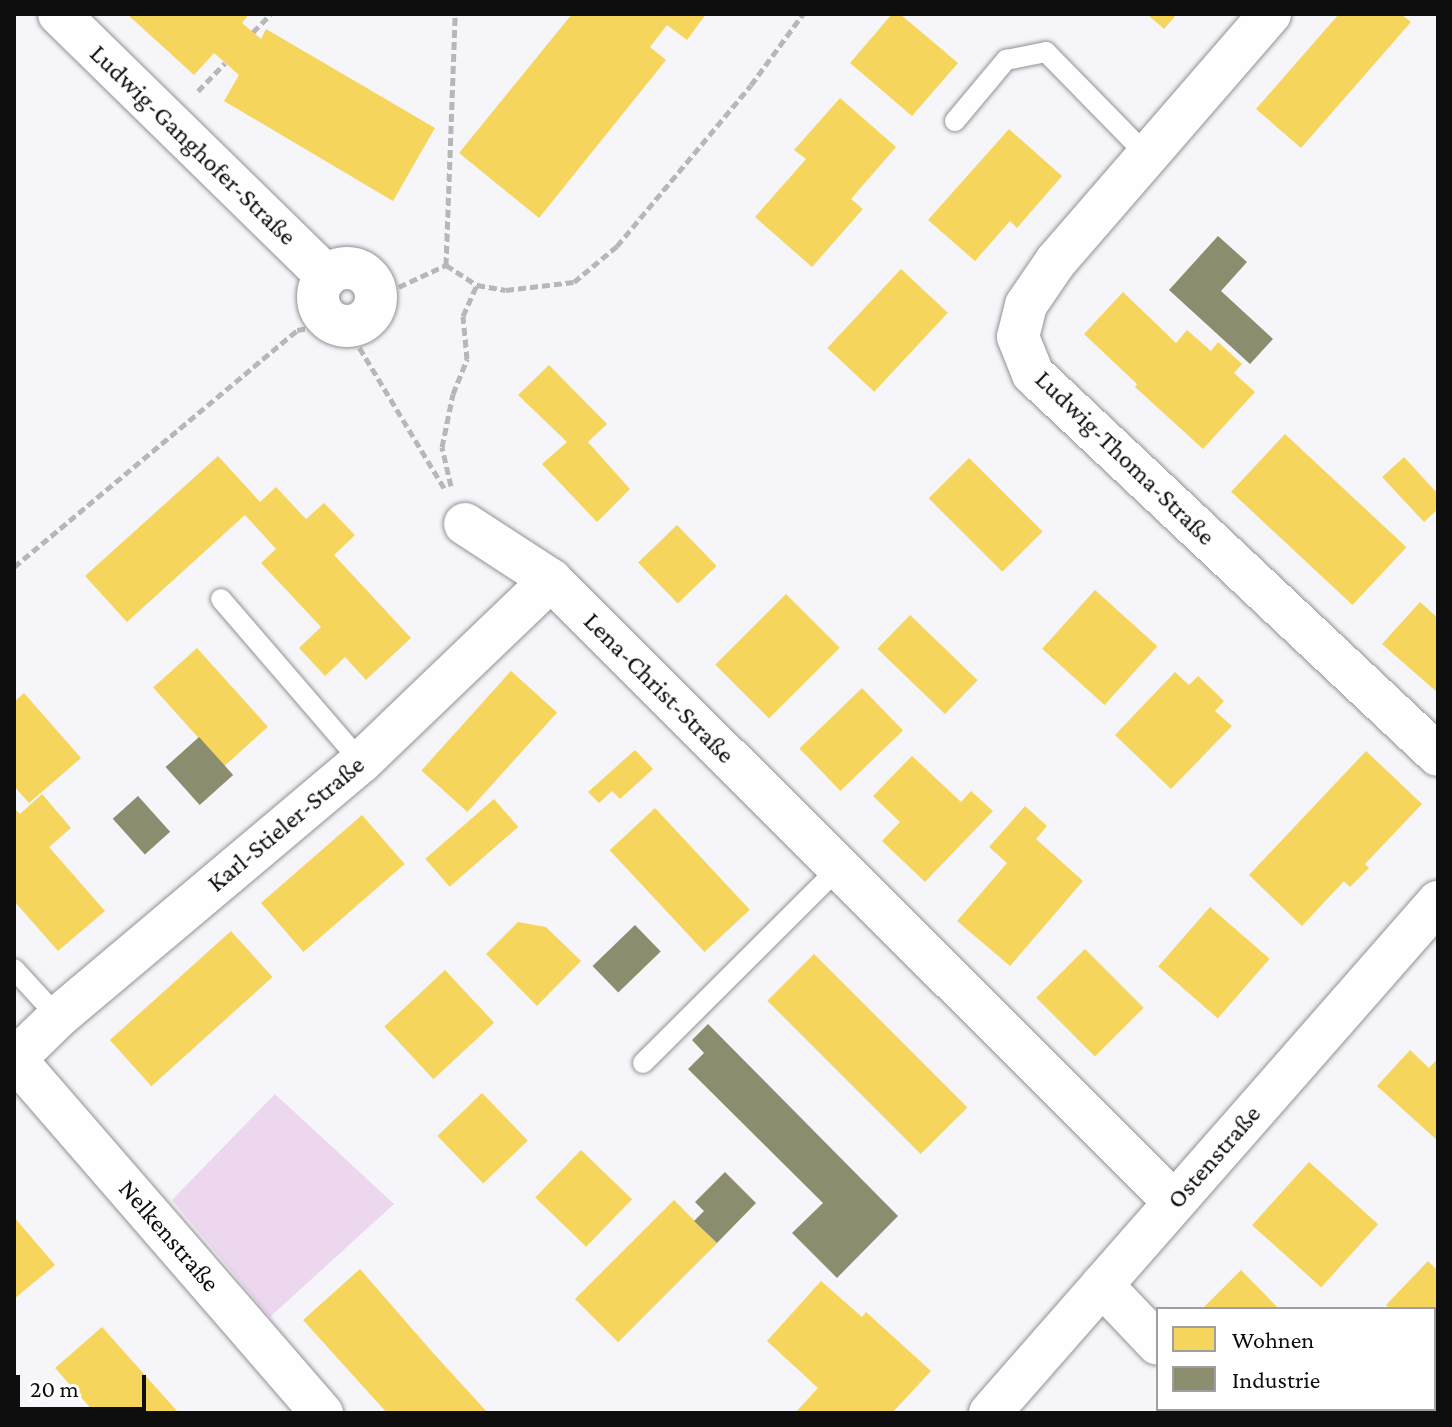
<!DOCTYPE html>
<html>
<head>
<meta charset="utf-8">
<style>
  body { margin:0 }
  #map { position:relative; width:1452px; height:1427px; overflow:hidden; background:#f6f5fa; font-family:"Crimson Pro",serif }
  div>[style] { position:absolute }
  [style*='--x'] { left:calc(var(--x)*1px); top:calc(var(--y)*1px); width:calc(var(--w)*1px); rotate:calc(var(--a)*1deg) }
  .green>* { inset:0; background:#ecd7ee }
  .homes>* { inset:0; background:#f6d55c; transform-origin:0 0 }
  .industry>* { inset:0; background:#8c8c6e; transform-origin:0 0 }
  .path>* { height:5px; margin-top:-2.5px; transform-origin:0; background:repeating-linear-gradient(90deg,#b7b7b8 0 8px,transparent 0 12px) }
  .roads { filter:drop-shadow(0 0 2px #929294) drop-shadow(0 0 2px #929294) }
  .lane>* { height:20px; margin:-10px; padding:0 10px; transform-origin:10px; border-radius:10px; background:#fefefe }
  .street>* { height:42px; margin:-21px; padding:0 21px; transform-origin:21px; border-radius:21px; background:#fefefe }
  .street>.ring { margin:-21px; padding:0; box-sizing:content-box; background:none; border:42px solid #fefefe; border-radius:50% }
  span { translate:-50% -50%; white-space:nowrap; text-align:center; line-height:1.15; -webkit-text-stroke:8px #fff; paint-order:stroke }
  .street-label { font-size:26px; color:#0e0e0e }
  .frame { position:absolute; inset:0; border:16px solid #0e0e0e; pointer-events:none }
  .legend { position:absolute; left:1156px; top:1307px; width:280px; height:104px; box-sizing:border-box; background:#fff; border:2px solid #9f9f9f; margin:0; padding:10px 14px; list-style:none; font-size:24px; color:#0e0e0e }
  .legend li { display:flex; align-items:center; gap:16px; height:40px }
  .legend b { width:40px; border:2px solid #9f9f9f }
  .scale { position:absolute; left:16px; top:1375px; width:130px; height:36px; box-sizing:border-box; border:4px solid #0e0e0e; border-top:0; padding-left:10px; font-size:24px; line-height:28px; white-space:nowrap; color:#0e0e0e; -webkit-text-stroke:6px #fff; paint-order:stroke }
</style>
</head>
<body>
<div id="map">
  <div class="green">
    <div style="clip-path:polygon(275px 1094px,394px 1204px,270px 1317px,172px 1200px)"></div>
  </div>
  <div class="homes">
    <div style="clip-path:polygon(127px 14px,249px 14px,242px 23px,261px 39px,266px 29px,435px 128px,393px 201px,224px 101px,239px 75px,214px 53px,194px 75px)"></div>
    <div style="clip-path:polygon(572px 14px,706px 14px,687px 40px,667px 25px,650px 47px,666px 60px,539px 218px,459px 153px)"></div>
    <div style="clip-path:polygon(892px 14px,900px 14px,958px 63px,912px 116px,850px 63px)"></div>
    <div style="clip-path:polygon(1147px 14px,1177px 14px,1164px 29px)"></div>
    <div style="clip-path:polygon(1339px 14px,1401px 14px,1411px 22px,1301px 148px,1256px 109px)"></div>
    <div style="clip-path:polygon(840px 98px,896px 147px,851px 199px,863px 209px,812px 267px,755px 217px,806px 159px,794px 150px)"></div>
    <div style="clip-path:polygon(1009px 129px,1062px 176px,1017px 228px,1010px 221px,975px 261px,928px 220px)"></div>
    <div style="left:901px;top:269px;width:64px;height:108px;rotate:43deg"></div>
    <div style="clip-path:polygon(1123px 292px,1176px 343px,1187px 330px,1211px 351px,1218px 342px,1242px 364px,1234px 373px,1255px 392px,1203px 449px,1135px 387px,1137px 384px,1084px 334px)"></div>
    <div style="clip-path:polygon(549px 365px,607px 424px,588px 442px,630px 489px,597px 522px,542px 464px,567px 442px,518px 395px)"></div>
    <div style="left:1285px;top:434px;width:166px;height:79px;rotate:43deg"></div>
    <div style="clip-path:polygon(218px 456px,260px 502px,276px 487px,306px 519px,324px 503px,355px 535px,334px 555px,411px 638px,366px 680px,345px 657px,325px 676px,299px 648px,321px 627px,261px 563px,276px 549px,245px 515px,127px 622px,85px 576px)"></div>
    <div style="clip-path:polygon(1404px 457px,1438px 494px,1438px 509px,1424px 522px,1382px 477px)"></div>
    <div style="left:969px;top:458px;width:104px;height:57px;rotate:45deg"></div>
    <div style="left:677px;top:525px;width:57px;height:54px;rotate:46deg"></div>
    <div style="left:1095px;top:590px;width:84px;height:79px;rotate:42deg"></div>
    <div style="left:786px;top:594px;width:76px;height:100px;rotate:45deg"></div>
    <div style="clip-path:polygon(1420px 602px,1438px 618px,1438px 693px,1382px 644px)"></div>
    <div style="left:910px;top:615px;width:94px;height:47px;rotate:44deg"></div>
    <div style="left:197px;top:648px;width:106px;height:59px;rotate:48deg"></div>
    <div style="left:511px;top:671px;width:62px;height:134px;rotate:42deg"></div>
    <div style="clip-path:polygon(1175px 672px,1189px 685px,1198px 676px,1224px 701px,1215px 711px,1232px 726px,1171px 789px,1115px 735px)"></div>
    <div style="left:862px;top:688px;width:59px;height:87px;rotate:46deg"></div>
    <div style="clip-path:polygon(24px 693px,81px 758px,29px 803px,14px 786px,14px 702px)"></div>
    <div style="clip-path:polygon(635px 750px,653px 769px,620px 799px,612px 791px,599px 803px,588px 792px)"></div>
    <div style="clip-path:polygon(1366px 751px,1422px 804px,1365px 864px,1369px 868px,1350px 887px,1344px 881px,1302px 926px,1249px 875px)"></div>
    <div style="clip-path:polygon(912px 756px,961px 802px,971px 791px,993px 811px,925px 882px,882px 841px,900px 822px,873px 796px)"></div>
    <div style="clip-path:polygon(42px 794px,71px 828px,49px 847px,105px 911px,58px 951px,14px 901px,14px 808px,20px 814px)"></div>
    <div style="left:494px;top:799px;width:37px;height:91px;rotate:49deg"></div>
    <div style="clip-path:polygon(1025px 806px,1047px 826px,1036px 839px,1083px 881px,1010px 966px,957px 921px,1007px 863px,989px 847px)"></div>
    <div style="left:655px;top:808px;width:139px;height:62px;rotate:47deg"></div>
    <div style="left:362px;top:815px;width:65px;height:134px;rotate:49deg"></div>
    <div style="left:1210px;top:907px;width:79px;height:79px;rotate:41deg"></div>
    <div style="clip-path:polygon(518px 922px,546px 927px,581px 961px,537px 1006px,486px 954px)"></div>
    <div style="left:231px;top:931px;width:62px;height:163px;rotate:48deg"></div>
    <div style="left:1085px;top:949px;width:83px;height:69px;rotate:45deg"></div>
    <div style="left:814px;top:954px;width:217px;height:66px;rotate:45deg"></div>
    <div style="left:445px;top:970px;width:72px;height:83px;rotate:47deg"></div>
    <div style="clip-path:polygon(1410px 1050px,1429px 1068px,1438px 1058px,1438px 1141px,1377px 1086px)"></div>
    <div style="left:482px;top:1093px;width:66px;height:62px;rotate:46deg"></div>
    <div style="left:581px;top:1150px;width:71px;height:66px;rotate:44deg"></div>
    <div style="left:1309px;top:1162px;width:93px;height:85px;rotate:42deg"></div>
    <div style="left:674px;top:1200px;width:61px;height:140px;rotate:45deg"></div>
    <div style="clip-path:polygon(14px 1217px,55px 1265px,14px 1299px)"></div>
    <div style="clip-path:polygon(1428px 1261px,1438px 1271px,1438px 1356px,1434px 1353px,1434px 1309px,1390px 1309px,1386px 1305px)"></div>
    <div style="clip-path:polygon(360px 1269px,434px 1354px,488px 1413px,387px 1413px,303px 1320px)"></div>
    <div style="clip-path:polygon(1241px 1270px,1279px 1309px,1202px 1309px)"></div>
    <div style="clip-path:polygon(821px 1281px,862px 1317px,866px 1312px,931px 1371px,892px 1413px,795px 1413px,818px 1388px,767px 1341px)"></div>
    <div style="clip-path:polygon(102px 1327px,177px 1411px,175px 1413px,95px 1413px,55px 1368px)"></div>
    <div style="left:1290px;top:1409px;width:103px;height:6px"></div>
  </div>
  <div class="industry">
    <div style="clip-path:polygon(1218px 236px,1247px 262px,1221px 291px,1273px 339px,1250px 364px,1169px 290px)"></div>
    <div style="left:199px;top:737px;width:51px;height:45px;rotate:48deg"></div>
    <div style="left:138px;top:796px;width:48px;height:34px;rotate:48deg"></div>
    <div style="left:635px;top:925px;width:37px;height:59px;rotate:46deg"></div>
    <div style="clip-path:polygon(708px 1024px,898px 1216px,837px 1278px,792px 1233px,823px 1203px,688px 1069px,704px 1053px,692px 1040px)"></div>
    <div style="clip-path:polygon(725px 1172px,756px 1203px,717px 1243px,694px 1221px,704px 1211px,695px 1202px)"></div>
  </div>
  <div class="path">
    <div style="--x:253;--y:32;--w:25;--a:-45"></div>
    <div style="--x:198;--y:91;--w:39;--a:-46"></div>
    <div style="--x:446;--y:265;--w:37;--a:33"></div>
    <div style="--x:477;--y:285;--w:29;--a:10"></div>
    <div style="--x:506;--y:290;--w:68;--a:-6.7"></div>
    <div style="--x:574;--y:282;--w:56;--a:-39.9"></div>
    <div style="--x:617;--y:246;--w:209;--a:-50.2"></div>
    <div style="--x:751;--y:85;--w:88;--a:-53.8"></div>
    <div style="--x:377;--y:297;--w:76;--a:-24.9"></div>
    <div style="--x:446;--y:265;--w:251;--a:-87.9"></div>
    <div style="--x:347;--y:327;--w:188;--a:58.9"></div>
    <div style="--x:451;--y:486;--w:40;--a:-103"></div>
    <div style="--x:442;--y:447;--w:54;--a:-78.3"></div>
    <div style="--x:453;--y:394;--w:38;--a:-68"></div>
    <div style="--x:467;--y:359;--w:43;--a:-95.3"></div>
    <div style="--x:463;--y:316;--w:34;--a:-66"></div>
    <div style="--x:14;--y:567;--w:369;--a:-39.9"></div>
    <div style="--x:297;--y:330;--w:37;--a:-9"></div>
  </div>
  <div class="roads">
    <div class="lane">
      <div style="--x:955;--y:121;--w:80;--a:-50.1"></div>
      <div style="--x:1006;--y:60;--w:41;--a:-11.3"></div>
      <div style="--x:1046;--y:52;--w:144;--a:45.6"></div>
      <div style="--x:221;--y:599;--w:215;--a:49.3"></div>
      <div style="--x:14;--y:969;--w:65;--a:47.5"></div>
      <div style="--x:643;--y:1063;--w:276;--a:-44.9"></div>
    </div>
    <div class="street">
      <div style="--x:59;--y:14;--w:375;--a:44.4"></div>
      <div style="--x:1270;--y:14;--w:327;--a:130.9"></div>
      <div style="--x:1056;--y:261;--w:53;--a:124.3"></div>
      <div style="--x:1026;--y:305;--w:33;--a:104"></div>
      <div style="--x:1018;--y:337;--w:40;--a:68"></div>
      <div style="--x:1033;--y:374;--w:556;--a:43.25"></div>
      <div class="ring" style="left:318px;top:268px;width:16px;height:16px"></div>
      <div style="--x:465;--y:524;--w:103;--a:33.1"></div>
      <div style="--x:551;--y:580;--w:880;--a:44.95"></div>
      <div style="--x:15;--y:1059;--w:469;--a:49.1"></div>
      <div style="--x:14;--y:1060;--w:62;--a:-44.3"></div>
      <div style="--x:58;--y:1017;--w:396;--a:-40.1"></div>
      <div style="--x:361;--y:762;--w:263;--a:-43.8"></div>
      <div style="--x:1102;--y:1285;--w:81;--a:46.5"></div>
      <div style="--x:1221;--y:1409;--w:6;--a:45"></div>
      <div style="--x:990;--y:1413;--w:680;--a:-48.76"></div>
    </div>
  </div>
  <div class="street-label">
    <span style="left:193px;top:145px;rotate:44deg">Ludwig-Ganghofer-Straße</span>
    <span style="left:1125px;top:458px;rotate:44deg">Ludwig-Thoma-Straße</span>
    <span style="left:659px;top:688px;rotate:45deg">Lena-Christ-Straße</span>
    <span style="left:286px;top:824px;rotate:-40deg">Karl-Stieler-Straße</span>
    <span style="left:1214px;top:1157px;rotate:-49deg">Ostenstraße</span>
    <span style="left:169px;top:1236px;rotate:49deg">Nelkenstraße</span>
  </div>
  <div class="frame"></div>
  <ul class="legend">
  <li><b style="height:22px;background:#f6d55c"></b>Wohnen</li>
  <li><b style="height:22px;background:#8c8c6e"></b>Industrie</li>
  </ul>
  <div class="scale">20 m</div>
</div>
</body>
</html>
